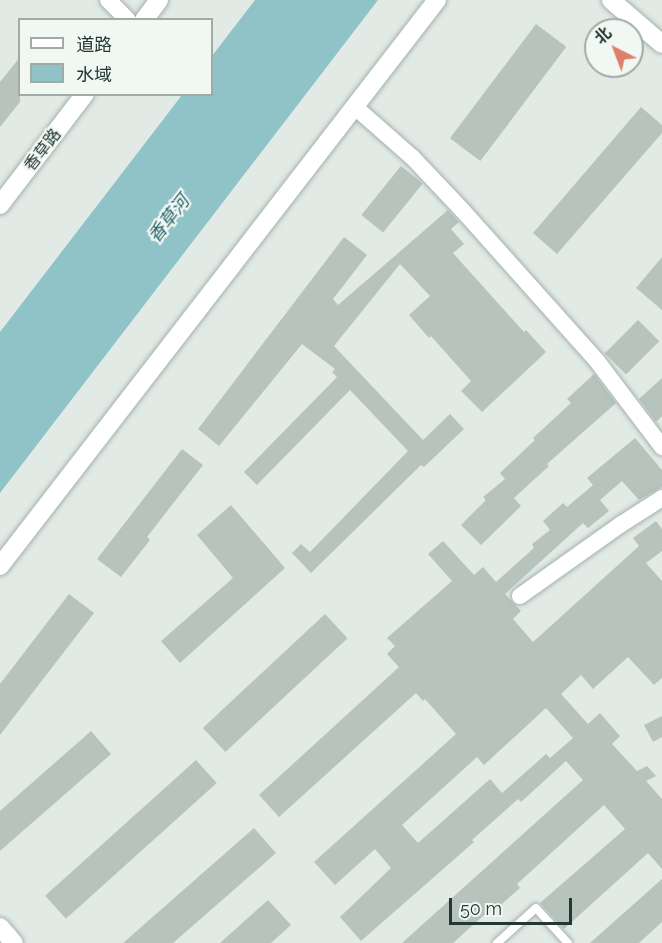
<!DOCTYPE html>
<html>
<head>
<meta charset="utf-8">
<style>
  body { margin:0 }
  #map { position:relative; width:662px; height:943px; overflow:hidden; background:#e1eae5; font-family:Raleway,"Noto Sans SC",sans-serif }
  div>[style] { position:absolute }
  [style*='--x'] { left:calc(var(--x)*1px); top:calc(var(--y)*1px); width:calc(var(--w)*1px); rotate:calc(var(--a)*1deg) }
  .water>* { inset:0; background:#90c3c8 }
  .building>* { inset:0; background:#b7c4be; transform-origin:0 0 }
  .roads { filter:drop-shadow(0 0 2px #a5b1ab) drop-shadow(0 0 2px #a5b1ab) }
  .lane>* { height:8px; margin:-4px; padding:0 4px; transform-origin:4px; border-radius:4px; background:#fff }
  .street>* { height:16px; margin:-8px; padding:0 8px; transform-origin:8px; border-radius:8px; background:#fff }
  .secondary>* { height:18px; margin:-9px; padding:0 9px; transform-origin:9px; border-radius:9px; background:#fff }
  span { translate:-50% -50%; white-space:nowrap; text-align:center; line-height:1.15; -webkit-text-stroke:4.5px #f1f7f3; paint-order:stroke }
  .street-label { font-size:16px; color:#243831 }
  .water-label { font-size:18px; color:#26646c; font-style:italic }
  .legend { position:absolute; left:18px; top:18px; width:195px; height:78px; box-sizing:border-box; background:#f1f7f3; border:2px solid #9faba5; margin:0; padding:8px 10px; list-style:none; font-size:18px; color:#243831 }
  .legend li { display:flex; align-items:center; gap:12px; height:30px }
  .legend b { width:30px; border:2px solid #9faba5 }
  .north { position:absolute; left:584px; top:18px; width:60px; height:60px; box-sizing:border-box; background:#f1f7f3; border:2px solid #9faba5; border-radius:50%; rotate:318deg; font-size:16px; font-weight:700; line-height:24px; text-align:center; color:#243831 }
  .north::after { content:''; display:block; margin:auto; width:21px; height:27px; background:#e07f69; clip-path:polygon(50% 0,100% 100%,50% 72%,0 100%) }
  .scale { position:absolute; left:449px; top:898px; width:123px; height:27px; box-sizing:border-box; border:3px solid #243831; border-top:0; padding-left:8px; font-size:18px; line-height:21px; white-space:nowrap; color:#243831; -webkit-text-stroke:4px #f1f7f3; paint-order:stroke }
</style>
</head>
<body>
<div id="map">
  <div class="water">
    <div style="clip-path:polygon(255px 0,378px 0,0 493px,0 332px,182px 95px,212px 94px,212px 56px)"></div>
  </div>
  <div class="building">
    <div style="left:536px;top:24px;width:38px;height:143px;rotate:37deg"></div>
    <div style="clip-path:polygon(20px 57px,20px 102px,0 127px,0 82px)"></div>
    <div style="clip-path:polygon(641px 107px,662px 125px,662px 133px,557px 254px,533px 233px)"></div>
    <div style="left:401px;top:166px;width:28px;height:63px;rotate:39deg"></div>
    <div style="clip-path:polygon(448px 210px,459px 222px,451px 229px,464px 244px,453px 253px,524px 332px,526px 330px,546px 352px,482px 412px,461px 391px,471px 381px,431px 336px,429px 338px,409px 315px,430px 296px,400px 264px,334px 346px,423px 440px,450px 414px,464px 429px,424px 467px,421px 465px,311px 573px,292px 553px,301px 544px,310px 552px,408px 451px,350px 390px,257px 485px,244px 472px,337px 377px,332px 372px,335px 369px,302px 344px,219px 446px,198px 429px,344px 237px,367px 255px,333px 299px,338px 305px)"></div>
    <div style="clip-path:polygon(662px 257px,662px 310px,636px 288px)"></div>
    <div style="left:638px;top:320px;width:30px;height:47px;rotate:45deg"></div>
    <div style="clip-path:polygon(594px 374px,616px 403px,547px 464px,549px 466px,514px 498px,521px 506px,481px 545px,461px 525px,486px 500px,483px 497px,505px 479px,500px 473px,535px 440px,533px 438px,571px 403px,567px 399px)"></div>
    <div style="clip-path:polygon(662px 378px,662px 416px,656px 422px,639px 399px)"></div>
    <div style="clip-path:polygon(evenodd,635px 438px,662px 470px,662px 487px,639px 500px,622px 481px,600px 500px,609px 511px,588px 528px,583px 523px,505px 594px,521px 611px,513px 619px,533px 642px,639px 546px,633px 538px,656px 521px,662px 529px,662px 551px,646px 563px,662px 581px,662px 678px,654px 685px,628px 657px,593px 689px,581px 675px,561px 694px,588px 724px,600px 713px,620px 736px,612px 744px,637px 771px,647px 766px,656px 776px,646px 781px,662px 799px,662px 869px,648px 853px,564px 929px,540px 903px,625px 829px,604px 805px,517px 884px,520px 888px,495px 910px,493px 907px,453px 943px,402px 943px,583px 780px,566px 761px,521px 802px,518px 799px,472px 840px,474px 842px,361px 941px,340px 917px,391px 868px,375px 849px,335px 885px,314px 862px,456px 734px,425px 699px,423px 701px,416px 693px,279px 817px,259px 795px,399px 667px,387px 654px,395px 646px,387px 638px,452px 581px,428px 554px,443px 541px,474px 575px,483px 567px,496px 582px,534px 548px,532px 544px,550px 530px,543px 521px,563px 503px,567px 507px,593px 485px,587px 478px,635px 438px,546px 708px,573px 738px,550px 758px,546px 754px,502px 793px,490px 779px,418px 843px,402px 825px,477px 757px,484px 765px,546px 708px)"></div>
    <div style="clip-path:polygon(182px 449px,203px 465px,147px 537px,150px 540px,121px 577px,97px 559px)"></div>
    <div style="clip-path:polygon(231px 505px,285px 568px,180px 663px,161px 641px,233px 578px,197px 535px)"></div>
    <div style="clip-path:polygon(69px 594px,94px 613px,0 735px,0 684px)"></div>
    <div style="left:325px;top:614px;width:33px;height:167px;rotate:47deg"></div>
    <div style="clip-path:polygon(662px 716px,662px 737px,653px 742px,644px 725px)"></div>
    <div style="clip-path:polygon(91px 731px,111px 754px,0 851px,0 811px)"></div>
    <div style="left:196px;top:760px;width:31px;height:203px;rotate:48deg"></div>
    <div style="clip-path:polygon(254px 828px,276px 853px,173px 943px,123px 943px)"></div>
    <div style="clip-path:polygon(662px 879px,662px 922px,639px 943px,590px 943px)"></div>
    <div style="clip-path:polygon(268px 900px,291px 925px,271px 943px,220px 943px)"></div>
  </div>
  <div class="roads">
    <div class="lane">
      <div style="--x:497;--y:943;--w:52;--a:-41.9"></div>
      <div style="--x:536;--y:908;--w:47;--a:47.6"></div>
    </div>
    <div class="street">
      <div style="--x:108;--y:0;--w:28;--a:45"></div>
      <div style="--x:355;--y:107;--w:76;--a:41.3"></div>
      <div style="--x:412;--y:157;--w:74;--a:46.6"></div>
      <div style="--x:463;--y:211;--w:201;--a:48.2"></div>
      <div style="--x:597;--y:361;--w:108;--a:52.9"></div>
      <div style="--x:520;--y:596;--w:123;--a:-35.4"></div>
      <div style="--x:620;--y:525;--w:50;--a:-32.7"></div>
    </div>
    <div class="secondary">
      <div style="--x:611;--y:0;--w:67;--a:40.8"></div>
      <div style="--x:144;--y:20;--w:25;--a:-53"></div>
      <div style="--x:0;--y:205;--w:140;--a:-52.6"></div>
      <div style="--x:0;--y:566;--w:715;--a:-52.33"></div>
      <div style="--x:0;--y:927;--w:21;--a:49"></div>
    </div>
  </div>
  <div class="street-label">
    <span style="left:43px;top:150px;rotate:-52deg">香草路</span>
  </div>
  <div class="water-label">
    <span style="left:169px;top:219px;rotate:-52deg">香草河</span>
  </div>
  <ul class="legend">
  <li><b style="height:8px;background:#fff"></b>道路</li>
  <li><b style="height:16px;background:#90c3c8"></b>水域</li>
  </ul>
  <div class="north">北</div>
  <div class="scale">50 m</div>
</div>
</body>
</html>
